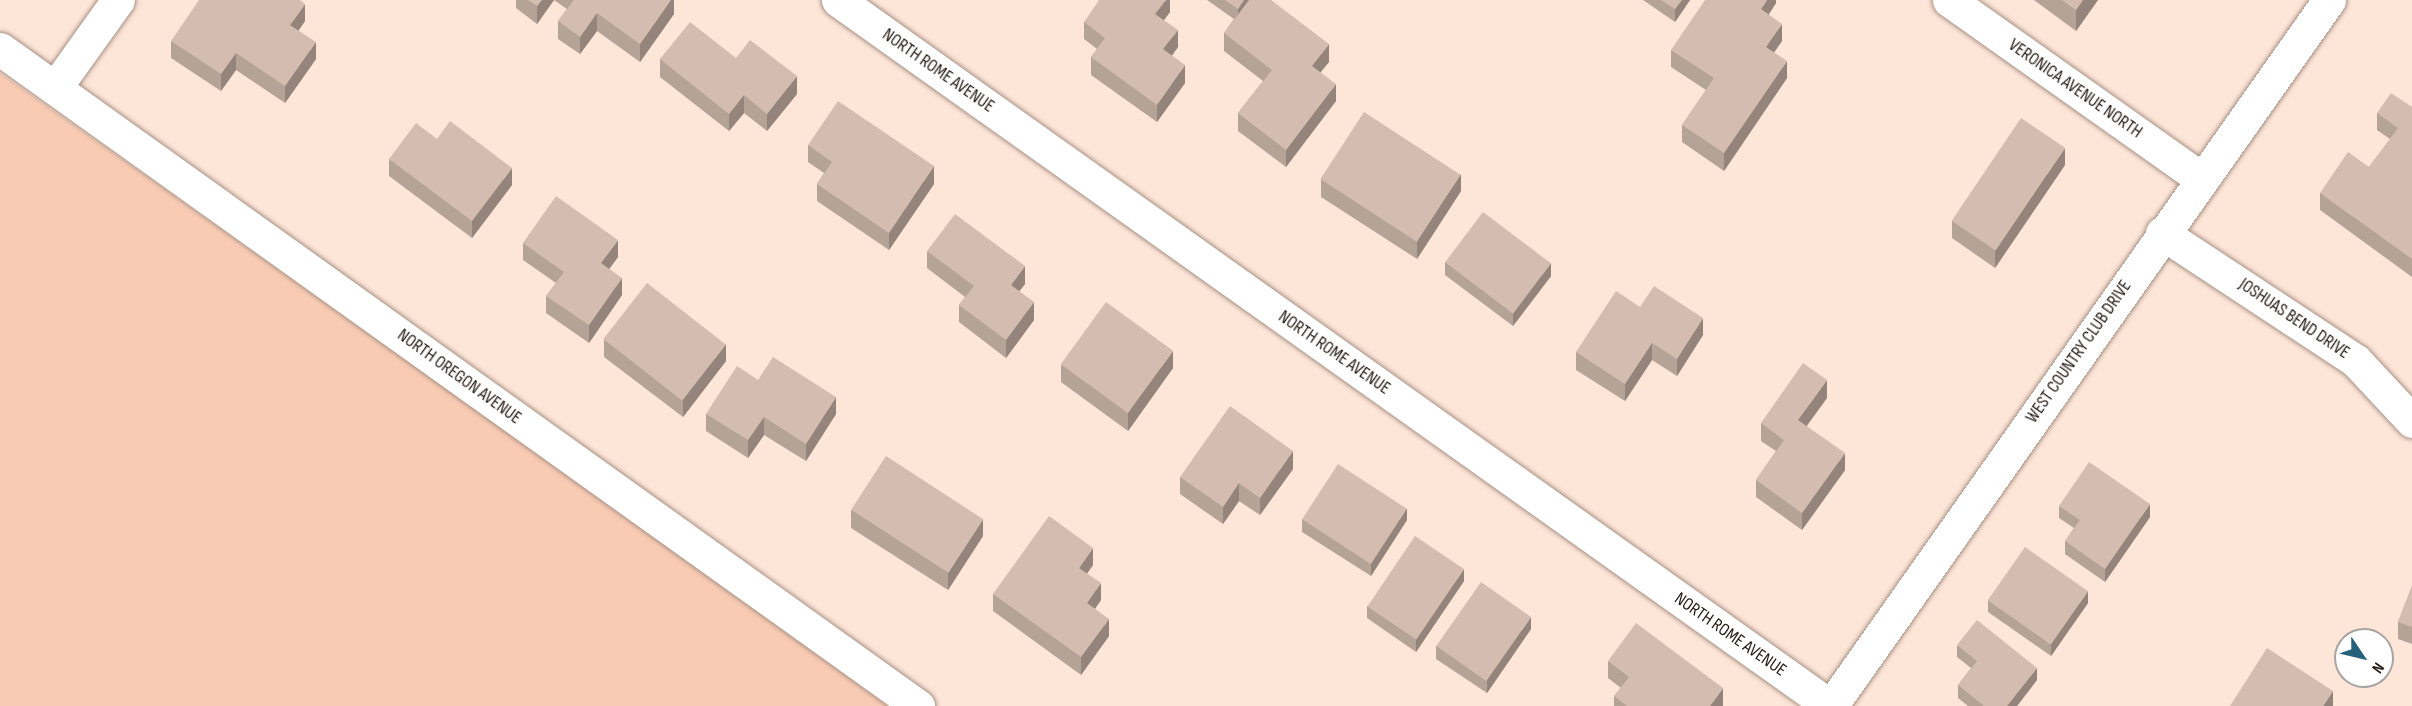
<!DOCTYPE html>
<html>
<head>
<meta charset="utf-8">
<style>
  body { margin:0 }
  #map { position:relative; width:2412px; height:706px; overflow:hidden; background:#fde5d8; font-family:"Sofia Sans Condensed",sans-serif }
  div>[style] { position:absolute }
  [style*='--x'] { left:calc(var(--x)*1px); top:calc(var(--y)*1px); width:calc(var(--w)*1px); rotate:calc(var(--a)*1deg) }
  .green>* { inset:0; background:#f9cbb3 }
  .roads { filter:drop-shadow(0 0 2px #a79184) drop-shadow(0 0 2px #a79184) }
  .minor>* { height:33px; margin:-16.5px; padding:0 16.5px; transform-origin:16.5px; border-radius:16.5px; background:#fff }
  .wall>* { inset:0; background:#b6a397 }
  .shaded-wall>* { inset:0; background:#94847b }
  .building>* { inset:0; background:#d4bdb0; transform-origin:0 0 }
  span { translate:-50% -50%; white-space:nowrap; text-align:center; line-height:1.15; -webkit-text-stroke:4.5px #fff; paint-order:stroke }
  .street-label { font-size:18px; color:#231b16 }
  .north { position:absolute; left:2334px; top:628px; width:60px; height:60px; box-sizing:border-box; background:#fff; border:2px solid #a7a4a2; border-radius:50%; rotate:125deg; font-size:16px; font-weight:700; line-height:24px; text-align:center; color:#231b16 }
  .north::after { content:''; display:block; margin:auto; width:21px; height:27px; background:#27607a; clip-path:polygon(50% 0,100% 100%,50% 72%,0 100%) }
</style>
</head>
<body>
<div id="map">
  <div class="green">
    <div style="clip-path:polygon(0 73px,896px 706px,0 706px)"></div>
  </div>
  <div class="roads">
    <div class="minor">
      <div style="--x:838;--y:0;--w:1218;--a:35.44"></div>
      <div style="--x:1949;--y:0;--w:308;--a:35.3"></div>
      <div style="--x:0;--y:49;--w:1129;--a:35.59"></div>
      <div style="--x:55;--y:88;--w:108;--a:-54.4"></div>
      <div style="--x:2162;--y:233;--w:232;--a:33.4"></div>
      <div style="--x:2356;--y:361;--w:82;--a:47"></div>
      <div style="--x:1831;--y:706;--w:864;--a:-54.8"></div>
    </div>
  </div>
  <div class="wall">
    <div style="clip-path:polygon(516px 0,554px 0,537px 24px,516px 8px)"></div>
    <div style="clip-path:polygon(554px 0,674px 0,674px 14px,640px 62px,597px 31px,580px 54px,558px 39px,558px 21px,567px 9px)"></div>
    <div style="clip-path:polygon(1170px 0,1170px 12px,1164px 20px,1178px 47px,1172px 56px,1185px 83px,1157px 122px,1091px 75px,1091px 57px,1097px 49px,1084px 39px,1084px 22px)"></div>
    <div style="clip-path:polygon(1207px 0,1271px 0,1329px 62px,1320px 72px,1336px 101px,1286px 167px,1238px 131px,1238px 113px,1263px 81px,1224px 51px,1224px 33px,1234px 19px)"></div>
    <div style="clip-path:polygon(1643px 0,1690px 0,1675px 22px)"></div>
    <div style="clip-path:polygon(1776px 0,1776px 3px,1769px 14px,1782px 41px,1774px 52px,1787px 78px,1724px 171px,1682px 142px,1682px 125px,1706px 90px,1671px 67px,1671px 50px)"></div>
    <div style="clip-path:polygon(2034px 0,2098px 0,2076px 31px)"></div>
    <div style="clip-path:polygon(305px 21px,298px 31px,316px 59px,285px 103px,236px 70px,221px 91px,171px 58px,171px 41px)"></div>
    <div style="clip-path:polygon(736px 58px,797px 94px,767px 131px,744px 113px,729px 131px,660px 77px,660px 59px)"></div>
    <div style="clip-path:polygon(2412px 107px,2412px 277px,2320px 210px,2320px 193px,2369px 167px,2390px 139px,2377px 130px,2377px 113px)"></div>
    <div style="clip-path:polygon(437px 139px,512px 185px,472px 238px,389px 176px,389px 159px)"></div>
    <div style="clip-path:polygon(808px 145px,934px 184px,889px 250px,817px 201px,817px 184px,824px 173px,808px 162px)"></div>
    <div style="clip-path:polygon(2065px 165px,1995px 268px,1952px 238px,1952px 221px)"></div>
    <div style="clip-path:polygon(1321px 179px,1461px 191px,1417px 259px,1321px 197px)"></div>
    <div style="clip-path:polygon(523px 243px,618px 257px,609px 269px,622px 295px,589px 343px,546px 313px,546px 296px,556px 283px,523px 260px)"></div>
    <div style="clip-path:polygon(927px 251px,1025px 284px,1019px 291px,1034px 320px,1006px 358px,959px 322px,959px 305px,965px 297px,927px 268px)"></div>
    <div style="clip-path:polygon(1445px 262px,1551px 276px,1513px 326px,1445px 275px)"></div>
    <div style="clip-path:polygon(1640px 307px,1703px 335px,1677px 376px,1652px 360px,1625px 401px,1576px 370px,1576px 352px)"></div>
    <div style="clip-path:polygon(604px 340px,726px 361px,683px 417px,604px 357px)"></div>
    <div style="clip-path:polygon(1061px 365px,1173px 368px,1128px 431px,1061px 382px)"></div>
    <div style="clip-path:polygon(758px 380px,836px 414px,806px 461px,764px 435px,748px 458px,706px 431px,706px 414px)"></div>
    <div style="clip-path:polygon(1827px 398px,1807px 426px,1845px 470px,1802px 530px,1756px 497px,1756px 480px,1776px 451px,1761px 441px,1761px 423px)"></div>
    <div style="clip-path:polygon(1293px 469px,1260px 515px,1239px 501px,1223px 524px,1180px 494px,1180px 477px)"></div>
    <div style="clip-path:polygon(2059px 506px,2150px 517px,2105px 582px,2065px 554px,2065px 541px,2074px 528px,2059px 518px)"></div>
    <div style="clip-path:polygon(851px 510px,983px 536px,948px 590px,851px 528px)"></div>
    <div style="clip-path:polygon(1302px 519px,1407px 520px,1371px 576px,1302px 532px)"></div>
    <div style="clip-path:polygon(1093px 565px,1087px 573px,1101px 600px,1095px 609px,1109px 636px,1081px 675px,993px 611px,993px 594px)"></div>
    <div style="clip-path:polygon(1464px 581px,1416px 652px,1367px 618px,1367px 606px)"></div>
    <div style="clip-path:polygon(2412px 586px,2412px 644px,2398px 639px,2398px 622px)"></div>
    <div style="clip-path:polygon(1988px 600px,2088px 603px,2051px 656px,1988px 612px)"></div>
    <div style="clip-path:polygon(1531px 629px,1487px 693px,1436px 659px,1436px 646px)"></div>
    <div style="clip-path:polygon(1957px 645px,2037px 680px,2017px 706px,1968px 706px,1958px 698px,1958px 685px,1971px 668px,1957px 657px)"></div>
    <div style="clip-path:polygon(1608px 661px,1723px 706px,1614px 706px,1614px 696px,1621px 688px,1608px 678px)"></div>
  </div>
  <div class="shaded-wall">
    <div style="clip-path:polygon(542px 0,554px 0,537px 24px,537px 6px)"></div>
    <div style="clip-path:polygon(671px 0,674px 0,674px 14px,640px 62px,640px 44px)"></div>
    <div style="clip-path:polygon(1166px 0,1170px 0,1170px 12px,1155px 32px,1155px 14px)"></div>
    <div style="clip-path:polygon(1244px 0,1253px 0,1238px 22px,1238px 9px)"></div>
    <div style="clip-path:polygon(1682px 0,1690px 0,1675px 22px,1675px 9px)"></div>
    <div style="clip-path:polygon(1767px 0,1776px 0,1776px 3px,1761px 26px,1761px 9px)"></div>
    <div style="clip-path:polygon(2083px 0,2098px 0,2076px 31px,2076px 10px)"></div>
    <div style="clip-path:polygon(305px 4px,305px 21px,290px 43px,290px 25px)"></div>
    <div style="clip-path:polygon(597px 13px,597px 31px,580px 54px,580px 37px)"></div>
    <div style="clip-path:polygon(1782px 24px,1782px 41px,1766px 64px,1766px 47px)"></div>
    <div style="clip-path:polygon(1178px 30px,1178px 47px,1163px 67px,1163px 49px)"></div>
    <div style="clip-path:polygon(316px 42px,316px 59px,285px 103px,285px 86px)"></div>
    <div style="clip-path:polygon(1329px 44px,1329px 62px,1312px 83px,1312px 66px)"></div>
    <div style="clip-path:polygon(236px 53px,236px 70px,221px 91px,221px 74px)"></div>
    <div style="clip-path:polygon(1787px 61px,1787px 78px,1724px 171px,1724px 153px)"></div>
    <div style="clip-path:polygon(1185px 65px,1185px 83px,1157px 122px,1157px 105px)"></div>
    <div style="clip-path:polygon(797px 76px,797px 94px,767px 131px,767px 114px)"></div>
    <div style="clip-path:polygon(1336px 84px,1336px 101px,1286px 167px,1286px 150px)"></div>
    <div style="clip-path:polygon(744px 95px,744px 113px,729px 131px,729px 114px)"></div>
    <div style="clip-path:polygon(2065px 148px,2065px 165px,1995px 268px,1995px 251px)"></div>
    <div style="clip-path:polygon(934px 166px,934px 184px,889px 250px,889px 233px)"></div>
    <div style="clip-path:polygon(512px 168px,512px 185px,472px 238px,472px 221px)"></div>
    <div style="clip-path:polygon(1461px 174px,1461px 191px,1417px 259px,1417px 241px)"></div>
    <div style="clip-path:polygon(618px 240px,618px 257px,601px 280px,601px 263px)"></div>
    <div style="clip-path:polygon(1551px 263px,1551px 276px,1513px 326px,1513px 314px)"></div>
    <div style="clip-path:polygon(1025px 266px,1025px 284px,1011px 302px,1011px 285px)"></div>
    <div style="clip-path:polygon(622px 278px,622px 295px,589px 343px,589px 325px)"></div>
    <div style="clip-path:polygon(1034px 302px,1034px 320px,1006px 358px,1006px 340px)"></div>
    <div style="clip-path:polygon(1703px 318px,1703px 335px,1677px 376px,1677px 359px)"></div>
    <div style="clip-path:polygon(1652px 343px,1652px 360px,1625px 401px,1625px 384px)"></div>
    <div style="clip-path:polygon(726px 344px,726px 361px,683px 417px,683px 400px)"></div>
    <div style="clip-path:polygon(1173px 351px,1173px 368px,1128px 431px,1128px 413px)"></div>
    <div style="clip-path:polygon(1827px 380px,1827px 398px,1798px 437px,1798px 420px)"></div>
    <div style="clip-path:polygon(836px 397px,836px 414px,806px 461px,806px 444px)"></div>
    <div style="clip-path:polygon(764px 417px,764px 435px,748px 458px,748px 440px)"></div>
    <div style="clip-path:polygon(1293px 451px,1293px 469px,1260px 515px,1260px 498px)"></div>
    <div style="clip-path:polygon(1845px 453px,1845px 470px,1802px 530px,1802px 513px)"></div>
    <div style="clip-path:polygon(1239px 483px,1239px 501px,1223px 524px,1223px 507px)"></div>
    <div style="clip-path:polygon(2150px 504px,2150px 517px,2105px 582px,2105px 569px)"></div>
    <div style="clip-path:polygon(1407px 508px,1407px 520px,1371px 576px,1371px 564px)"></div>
    <div style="clip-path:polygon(983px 519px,983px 536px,948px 590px,948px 573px)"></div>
    <div style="clip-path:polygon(1093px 548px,1093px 565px,1079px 585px,1079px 568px)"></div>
    <div style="clip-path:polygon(1464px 569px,1464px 581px,1416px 652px,1416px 639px)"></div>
    <div style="clip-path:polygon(1101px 583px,1101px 600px,1087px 620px,1087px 603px)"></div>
    <div style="clip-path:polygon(2088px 591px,2088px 603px,2051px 656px,2051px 644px)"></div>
    <div style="clip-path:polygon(1531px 617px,1531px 629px,1487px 693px,1487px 680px)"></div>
    <div style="clip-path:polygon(1109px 619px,1109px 636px,1081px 675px,1081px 657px)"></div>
    <div style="clip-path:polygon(2037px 668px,2037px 680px,2017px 706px,2007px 706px)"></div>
    <div style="clip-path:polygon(1723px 688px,1723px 706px,1710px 706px)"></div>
    <div style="clip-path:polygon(2333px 691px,2333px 706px,2323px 706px)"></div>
  </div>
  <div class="building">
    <div style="clip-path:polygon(199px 0,300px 0,305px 4px,290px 25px,316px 42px,285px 86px,236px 53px,221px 74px,171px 41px)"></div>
    <div style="clip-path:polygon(528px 0,542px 0,537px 6px)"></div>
    <div style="clip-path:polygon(574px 0,671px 0,640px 44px,597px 13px,580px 37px,558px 21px)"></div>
    <div style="clip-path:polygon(1099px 0,1166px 0,1155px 14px,1178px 30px,1163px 49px,1185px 65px,1157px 105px,1091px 57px,1105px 38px,1084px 22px)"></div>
    <div style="clip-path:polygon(1225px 0,1244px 0,1238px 9px)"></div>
    <div style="clip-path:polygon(1249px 0,1271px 0,1329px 44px,1312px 66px,1336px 84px,1286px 150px,1238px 113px,1272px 70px,1224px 33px)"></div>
    <div style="clip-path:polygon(1661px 0,1682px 0,1675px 9px)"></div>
    <div style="clip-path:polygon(1705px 0,1767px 0,1761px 9px,1782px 24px,1766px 47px,1787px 61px,1724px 153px,1682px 125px,1714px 78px,1671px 50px)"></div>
    <div style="clip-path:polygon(2062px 0,2083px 0,2076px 10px)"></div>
    <div style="clip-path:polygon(690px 22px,736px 58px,750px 40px,797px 76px,767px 114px,744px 95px,729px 114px,660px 59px)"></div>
    <div style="clip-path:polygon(2391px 93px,2412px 107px,2412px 259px,2320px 193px,2348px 152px,2369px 167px,2398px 128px,2377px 113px)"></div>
    <div style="clip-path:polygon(838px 101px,934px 166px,889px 233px,817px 184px,832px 162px,808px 145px)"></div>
    <div style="left:1364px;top:112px;width:115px;height:80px;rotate:33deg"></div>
    <div style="left:2021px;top:118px;width:53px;height:124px;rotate:34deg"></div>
    <div style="clip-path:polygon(450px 121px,512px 168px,472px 221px,389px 159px,416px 123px,437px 139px)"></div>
    <div style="clip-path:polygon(556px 196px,618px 240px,601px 263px,622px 278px,589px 325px,546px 296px,564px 272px,523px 243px)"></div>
    <div style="left:1483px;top:212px;width:85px;height:63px;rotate:37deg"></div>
    <div style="clip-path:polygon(955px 214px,1025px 266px,1011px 285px,1034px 302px,1006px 340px,959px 305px,974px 286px,927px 251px)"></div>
    <div style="left:647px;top:283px;width:100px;height:71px;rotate:38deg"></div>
    <div style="clip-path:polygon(1654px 286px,1703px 318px,1677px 359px,1652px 343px,1625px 384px,1576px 352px,1616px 291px,1640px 307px)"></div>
    <div style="left:1106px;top:302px;width:83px;height:77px;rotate:36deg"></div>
    <div style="clip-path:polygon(773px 357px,836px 397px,806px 444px,764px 417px,748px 440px,706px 414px,737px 366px,758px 380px)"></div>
    <div style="clip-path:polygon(1803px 363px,1827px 380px,1798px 420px,1845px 453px,1802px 513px,1756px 480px,1784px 440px,1761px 423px)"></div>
    <div style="clip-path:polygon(1230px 406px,1293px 451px,1260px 498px,1239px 483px,1223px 507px,1180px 477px)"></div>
    <div style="left:886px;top:456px;width:116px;height:64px;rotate:33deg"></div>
    <div style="clip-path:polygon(2089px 462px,2150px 504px,2105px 569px,2065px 541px,2080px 520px,2059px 506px)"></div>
    <div style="left:1338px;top:464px;width:82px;height:66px;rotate:33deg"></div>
    <div style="clip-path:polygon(1049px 516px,1093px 548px,1079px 568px,1101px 583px,1087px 603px,1109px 619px,1081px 657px,993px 594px)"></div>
    <div style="left:1415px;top:536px;width:59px;height:85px;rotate:34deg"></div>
    <div style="left:2025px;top:547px;width:77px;height:65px;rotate:35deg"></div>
    <div style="left:1481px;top:582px;width:61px;height:78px;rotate:35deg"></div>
    <div style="clip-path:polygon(2412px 586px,2412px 627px,2398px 622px)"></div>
    <div style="clip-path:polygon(1977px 620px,2037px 668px,2007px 706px,1984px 706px,1958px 685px,1977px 661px,1957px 645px)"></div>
    <div style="clip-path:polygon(1636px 623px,1723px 688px,1710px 706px,1627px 706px,1614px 696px,1629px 677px,1608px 661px)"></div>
    <div style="clip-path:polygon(2267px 648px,2333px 691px,2323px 706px,2230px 706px)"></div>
  </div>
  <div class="street-label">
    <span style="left:938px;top:71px;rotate:35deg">NORTH ROME AVENUE</span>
    <span style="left:2075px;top:89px;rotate:35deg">VERONICA AVENUE NORTH</span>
    <span style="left:2294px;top:319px;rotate:34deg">JOSHUAS BEND DRIVE</span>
    <span style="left:2079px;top:352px;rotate:-55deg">WEST COUNTRY CLUB DRIVE</span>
    <span style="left:1334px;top:353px;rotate:35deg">NORTH ROME AVENUE</span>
    <span style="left:459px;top:377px;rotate:36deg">NORTH OREGON AVENUE</span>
    <span style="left:1730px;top:635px;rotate:35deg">NORTH ROME AVENUE</span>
  </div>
  <div class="north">N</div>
</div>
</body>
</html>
